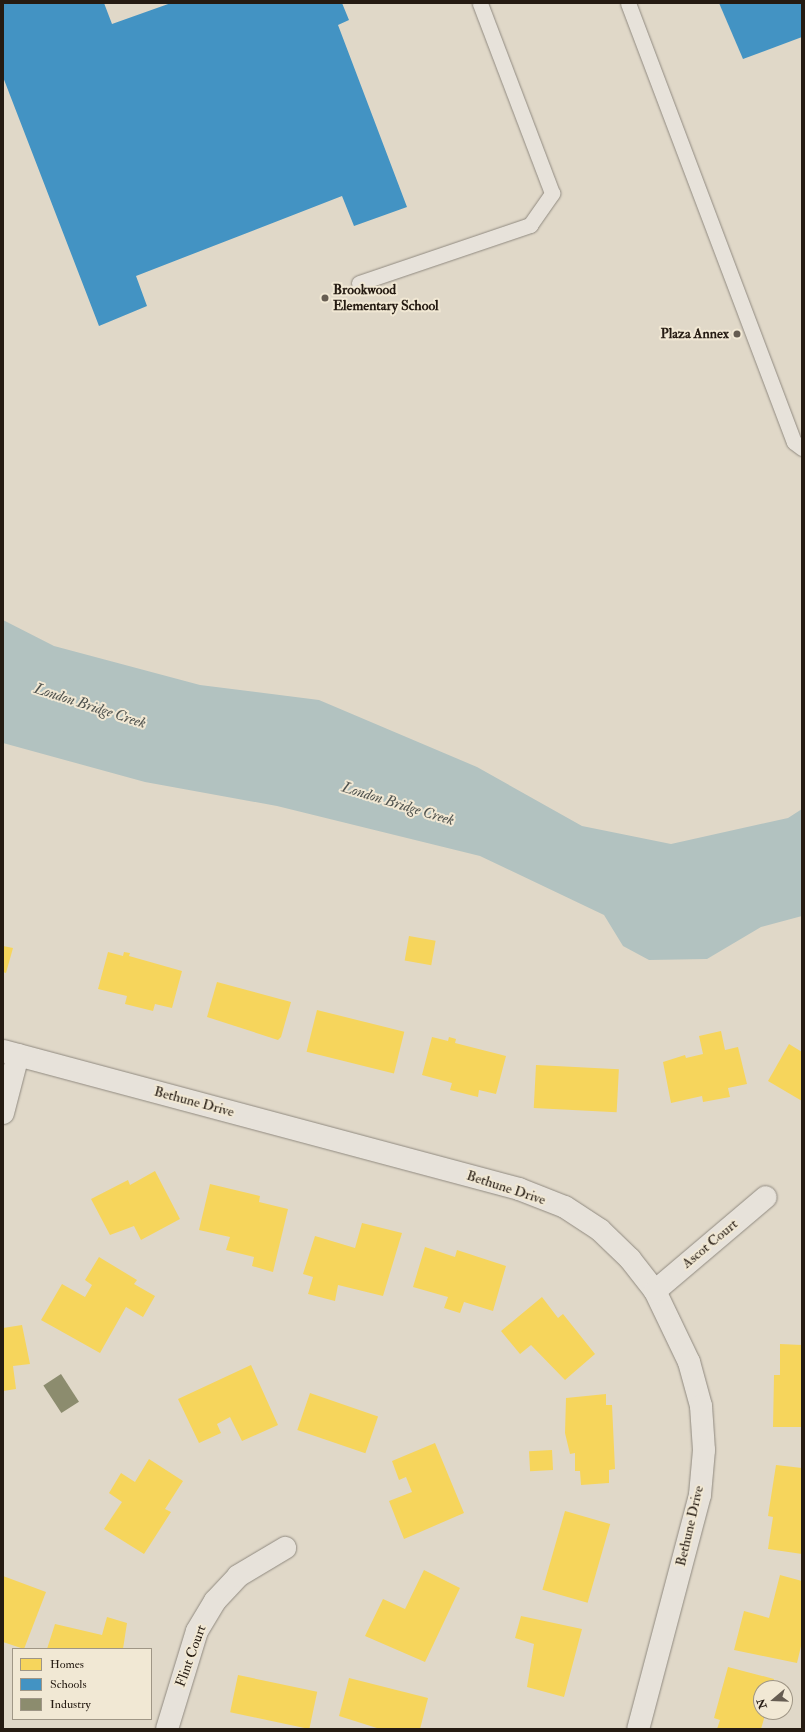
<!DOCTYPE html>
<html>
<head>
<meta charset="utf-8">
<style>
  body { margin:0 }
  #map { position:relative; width:805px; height:1732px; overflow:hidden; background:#e0d8c8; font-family:"IM FELL Double Pica",serif }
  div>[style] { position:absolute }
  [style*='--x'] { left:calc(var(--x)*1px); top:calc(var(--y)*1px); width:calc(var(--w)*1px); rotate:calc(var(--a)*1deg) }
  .water>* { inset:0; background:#b2c2c0 }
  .homes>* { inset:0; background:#f6d55c; transform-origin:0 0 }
  .schools>* { inset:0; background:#4393c3 }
  .industry>* { inset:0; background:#8c8c6e; transform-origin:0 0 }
  .roads { filter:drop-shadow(0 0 1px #908a80) drop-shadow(0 0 1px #908a80) }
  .service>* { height:15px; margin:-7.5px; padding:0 7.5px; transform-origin:7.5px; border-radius:7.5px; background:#e7e2da }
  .minor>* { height:22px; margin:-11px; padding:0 11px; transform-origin:11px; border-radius:11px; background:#e7e2da }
  .dots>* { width:11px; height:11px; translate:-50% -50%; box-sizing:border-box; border:2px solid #f1e8d4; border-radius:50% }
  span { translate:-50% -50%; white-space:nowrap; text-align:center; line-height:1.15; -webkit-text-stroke:4px #f1e8d4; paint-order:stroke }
  .poi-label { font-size:14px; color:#251b12; font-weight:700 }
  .left { translate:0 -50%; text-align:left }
  .right { translate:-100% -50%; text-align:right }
  .street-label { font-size:14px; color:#251b12 }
  .water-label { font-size:15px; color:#4f524e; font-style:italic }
  .frame { position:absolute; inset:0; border:4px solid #251b12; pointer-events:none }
  .legend { position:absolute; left:12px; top:1648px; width:140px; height:72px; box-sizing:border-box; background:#f1e8d4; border:1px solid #9f9686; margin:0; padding:5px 7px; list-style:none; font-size:12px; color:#251b12 }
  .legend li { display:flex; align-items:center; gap:8px; height:20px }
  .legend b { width:20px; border:1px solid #9f9686 }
  .north { position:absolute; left:753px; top:1680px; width:40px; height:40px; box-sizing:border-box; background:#f1e8d4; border:1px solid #9f9686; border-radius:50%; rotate:251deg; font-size:11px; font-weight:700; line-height:16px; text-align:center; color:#251b12 }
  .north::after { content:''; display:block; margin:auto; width:14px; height:18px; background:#665d52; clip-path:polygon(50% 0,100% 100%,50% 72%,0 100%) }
</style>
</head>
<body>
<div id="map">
  <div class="water">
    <div style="clip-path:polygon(3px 620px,54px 646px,200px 685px,319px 700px,477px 767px,582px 826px,671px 844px,788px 818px,802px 809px,802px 916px,761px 927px,707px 959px,649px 960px,623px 946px,604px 915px,480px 856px,277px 806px,145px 782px,3px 743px)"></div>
  </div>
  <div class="homes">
    <div style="left:409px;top:936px;width:27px;height:25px;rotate:10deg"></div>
    <div style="clip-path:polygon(3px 946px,13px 948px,6px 973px,3px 972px)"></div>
    <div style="clip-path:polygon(108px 952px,123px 956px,124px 952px,130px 953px,129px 956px,182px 971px,172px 1008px,155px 1004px,153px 1011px,125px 1004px,127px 996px,98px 989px)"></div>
    <div style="clip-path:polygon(217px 982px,291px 1002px,281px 1037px,278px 1040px,207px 1017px)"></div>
    <div style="left:317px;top:1010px;width:90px;height:43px;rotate:14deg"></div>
    <div style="clip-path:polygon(721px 1031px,725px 1050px,738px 1047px,747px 1084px,728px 1088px,730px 1097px,703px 1102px,702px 1096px,671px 1103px,663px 1062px,685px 1055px,686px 1058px,703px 1054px,699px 1036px)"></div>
    <div style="clip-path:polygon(432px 1037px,448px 1041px,449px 1037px,456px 1039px,455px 1043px,506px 1056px,496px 1094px,479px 1090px,478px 1097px,450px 1090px,452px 1083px,422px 1075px)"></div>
    <div style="clip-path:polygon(789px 1044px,802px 1052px,802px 1101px,768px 1081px)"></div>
    <div style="left:536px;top:1065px;width:83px;height:43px;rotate:3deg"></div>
    <div style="clip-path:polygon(155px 1171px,180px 1219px,141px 1240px,134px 1226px,110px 1235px,91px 1199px,128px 1180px,130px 1185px)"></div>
    <div style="clip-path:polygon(210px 1184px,260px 1196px,259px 1202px,288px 1209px,273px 1272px,252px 1266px,254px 1257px,226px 1250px,230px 1237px,199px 1230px)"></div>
    <div style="clip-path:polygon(362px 1223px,402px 1233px,383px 1296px,338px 1285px,335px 1301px,308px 1294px,313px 1277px,303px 1274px,315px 1236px,355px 1248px)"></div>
    <div style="clip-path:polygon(425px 1247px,455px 1257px,457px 1250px,506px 1266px,493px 1311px,464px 1302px,460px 1313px,444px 1308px,448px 1297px,413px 1287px)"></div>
    <div style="clip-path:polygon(99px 1257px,137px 1280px,134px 1284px,155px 1296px,143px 1317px,126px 1307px,100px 1353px,41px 1320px,62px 1284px,85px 1297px,92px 1285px,85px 1280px)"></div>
    <div style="clip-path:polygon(542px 1297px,558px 1318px,563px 1314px,595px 1354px,565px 1380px,531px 1345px,520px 1354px,501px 1331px)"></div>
    <div style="clip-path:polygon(22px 1325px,30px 1364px,13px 1366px,16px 1389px,3px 1391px,3px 1328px)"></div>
    <div style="clip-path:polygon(780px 1344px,802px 1345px,802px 1427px,773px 1427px,774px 1375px,780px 1375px)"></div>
    <div style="clip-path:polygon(251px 1365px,278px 1425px,242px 1441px,230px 1417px,217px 1424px,221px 1433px,199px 1443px,178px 1399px)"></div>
    <div style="left:310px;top:1393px;width:72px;height:39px;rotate:19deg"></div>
    <div style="clip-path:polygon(606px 1394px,606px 1405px,612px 1405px,615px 1469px,609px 1470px,609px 1483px,581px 1485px,580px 1471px,575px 1471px,575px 1453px,570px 1454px,565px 1433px,566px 1398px)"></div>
    <div style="clip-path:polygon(435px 1443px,464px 1513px,404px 1539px,389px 1501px,412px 1492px,406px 1477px,399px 1480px,392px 1461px)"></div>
    <div style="left:552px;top:1450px;width:20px;height:23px;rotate:87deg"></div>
    <div style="clip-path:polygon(149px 1459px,183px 1481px,165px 1509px,171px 1512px,144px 1554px,104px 1529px,122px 1502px,109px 1493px,121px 1473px,135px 1482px)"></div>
    <div style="clip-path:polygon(776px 1465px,802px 1468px,802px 1554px,768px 1549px,773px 1517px,768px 1516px)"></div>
    <div style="left:565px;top:1511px;width:47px;height:82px;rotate:16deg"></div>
    <div style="clip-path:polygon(424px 1570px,460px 1588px,425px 1662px,365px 1636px,383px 1599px,405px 1609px)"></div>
    <div style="clip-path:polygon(780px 1575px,802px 1581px,802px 1642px,797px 1663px,734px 1650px,744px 1611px,769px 1618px)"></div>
    <div style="clip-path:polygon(3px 1576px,46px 1592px,24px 1649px,3px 1642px)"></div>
    <div style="clip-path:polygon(521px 1616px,582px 1629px,564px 1697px,527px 1687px,534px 1644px,515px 1638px)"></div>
    <div style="clip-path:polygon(107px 1617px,127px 1623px,123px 1649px,47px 1649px,55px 1624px,102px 1635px)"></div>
    <div style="clip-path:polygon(728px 1667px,774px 1679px,772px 1688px,761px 1688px,761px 1712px,766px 1712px,761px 1729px,717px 1729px,720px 1720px,714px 1718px)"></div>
    <div style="left:238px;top:1675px;width:81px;height:38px;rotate:12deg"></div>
    <div style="clip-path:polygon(349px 1678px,428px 1698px,420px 1729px,380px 1729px,339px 1716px)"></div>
  </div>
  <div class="schools">
    <div style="clip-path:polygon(3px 3px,104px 3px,112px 24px,171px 3px,342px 3px,349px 20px,338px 25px,407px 207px,354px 226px,342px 196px,136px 276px,147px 306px,99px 326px,3px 77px)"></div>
    <div style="clip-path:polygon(719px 3px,802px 3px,802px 37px,743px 59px)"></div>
  </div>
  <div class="industry">
    <div style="left:61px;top:1374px;width:33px;height:21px;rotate:57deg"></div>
  </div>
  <div class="roads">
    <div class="service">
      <div style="--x:628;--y:3;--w:469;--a:69.3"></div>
      <div style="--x:794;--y:442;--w:10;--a:37"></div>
      <div style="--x:359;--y:283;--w:181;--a:-18.7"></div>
      <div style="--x:530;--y:225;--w:39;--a:-55"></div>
      <div style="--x:552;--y:193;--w:203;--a:-110.8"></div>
    </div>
    <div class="minor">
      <div style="--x:3;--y:1051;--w:534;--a:14.97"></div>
      <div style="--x:519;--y:1189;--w:49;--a:21.4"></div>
      <div style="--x:565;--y:1207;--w:42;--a:33.3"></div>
      <div style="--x:600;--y:1230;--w:42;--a:44"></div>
      <div style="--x:630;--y:1259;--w:41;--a:52"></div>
      <div style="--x:655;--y:1291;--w:79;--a:64.4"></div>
      <div style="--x:689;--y:1362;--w:46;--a:74.7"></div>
      <div style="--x:701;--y:1406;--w:44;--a:86.1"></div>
      <div style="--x:704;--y:1450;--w:45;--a:95.1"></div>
      <div style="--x:700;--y:1495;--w:242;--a:104.8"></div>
      <div style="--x:3;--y:1113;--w:60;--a:-75.5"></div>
      <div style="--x:655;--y:1291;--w:145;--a:-40.3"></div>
      <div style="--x:167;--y:1729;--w:102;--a:-73"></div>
      <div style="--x:197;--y:1631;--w:35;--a:-59"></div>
      <div style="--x:215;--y:1601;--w:34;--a:-47"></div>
      <div style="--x:238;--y:1576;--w:55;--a:-30.8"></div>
    </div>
  </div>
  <div class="dots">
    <div style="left:325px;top:298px;background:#665d52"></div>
    <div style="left:737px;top:334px;background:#665d52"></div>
  </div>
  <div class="poi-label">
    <span class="left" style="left:333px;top:298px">Brookwood<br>Elementary School</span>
    <span class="right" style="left:729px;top:334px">Plaza Annex</span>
  </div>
  <div class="street-label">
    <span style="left:194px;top:1102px;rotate:15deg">Bethune Drive</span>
    <span style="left:506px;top:1188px;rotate:18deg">Bethune Drive</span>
    <span style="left:710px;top:1244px;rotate:-40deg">Ascot Court</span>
    <span style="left:690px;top:1526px;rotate:-77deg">Bethune Drive</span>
    <span style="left:191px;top:1656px;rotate:-70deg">Flint Court</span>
  </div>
  <div class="water-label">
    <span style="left:90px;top:706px;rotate:18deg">London Bridge Creek</span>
    <span style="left:398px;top:804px;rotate:17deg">London Bridge Creek</span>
  </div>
  <div class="frame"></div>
  <ul class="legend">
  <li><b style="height:11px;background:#f6d55c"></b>Homes</li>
  <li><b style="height:11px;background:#4393c3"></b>Schools</li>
  <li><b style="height:11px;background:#8c8c6e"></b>Industry</li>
  </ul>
  <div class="north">N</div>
</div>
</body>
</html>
